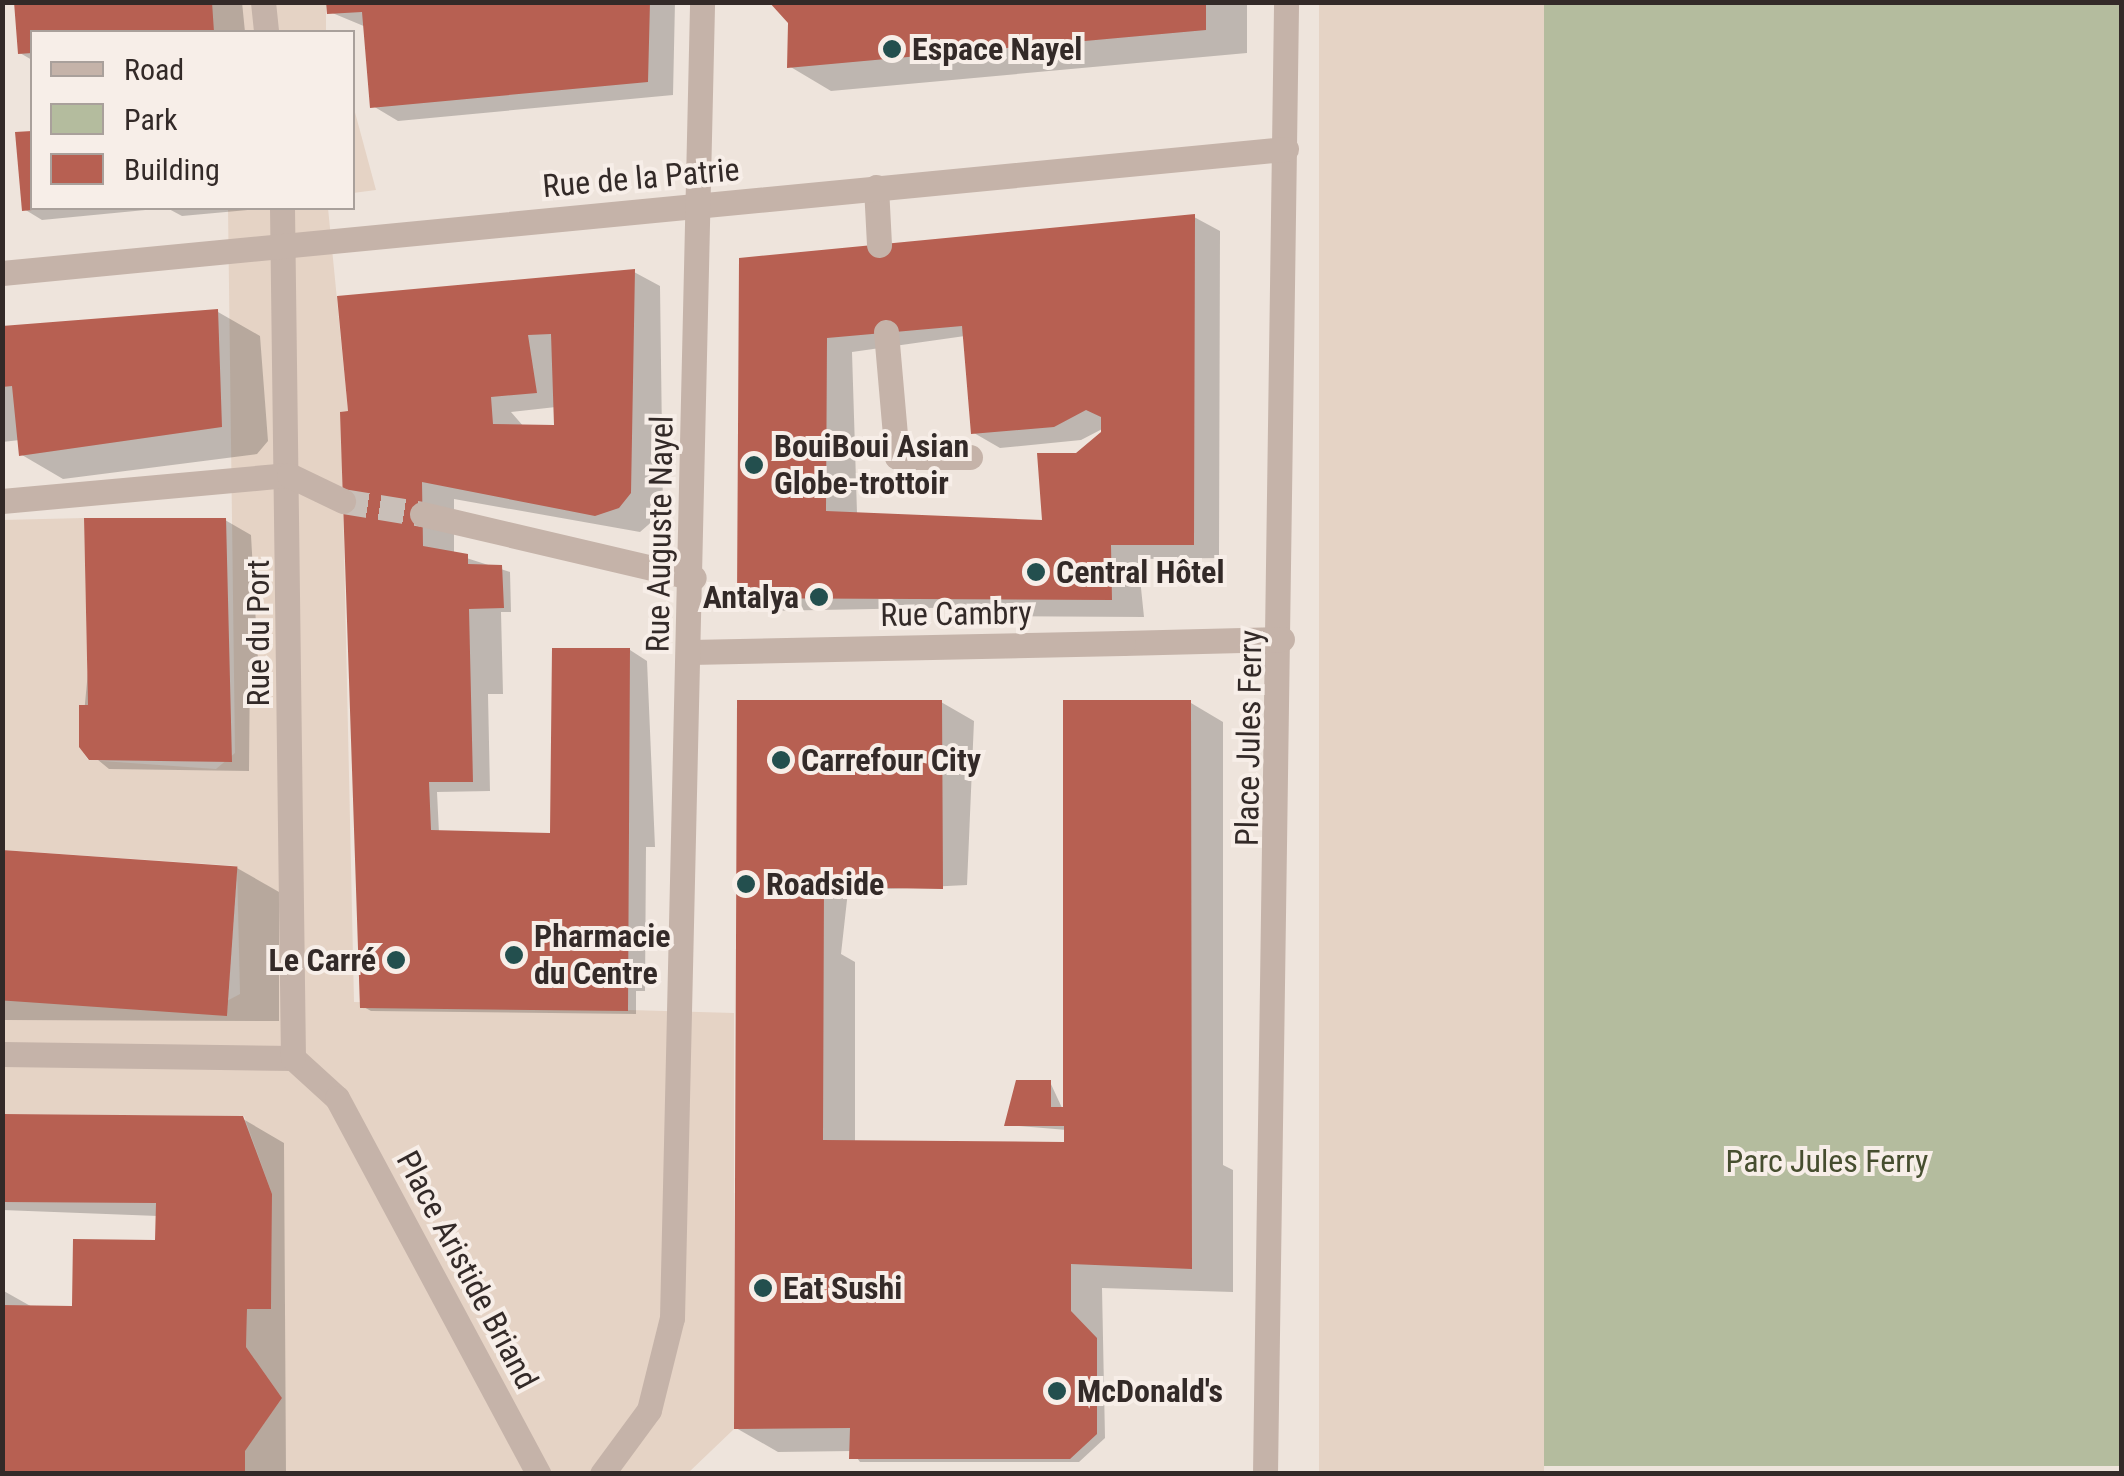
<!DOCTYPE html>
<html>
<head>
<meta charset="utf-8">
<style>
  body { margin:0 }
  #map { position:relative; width:2124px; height:1476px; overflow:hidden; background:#eee4dc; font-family:"Roboto Condensed",sans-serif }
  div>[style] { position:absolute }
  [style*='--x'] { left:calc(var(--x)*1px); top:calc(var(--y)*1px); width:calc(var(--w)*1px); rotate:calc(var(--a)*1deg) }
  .green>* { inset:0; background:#b4bc9e; transform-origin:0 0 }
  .plaza>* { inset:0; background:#e5d3c5; transform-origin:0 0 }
  .shadow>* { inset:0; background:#0003 }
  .building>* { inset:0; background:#b76052; transform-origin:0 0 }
  .pedestrian-tunnel>* { height:25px; margin-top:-12.5px; transform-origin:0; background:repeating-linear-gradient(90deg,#c9bfb8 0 25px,transparent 0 37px) }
  .service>* { height:25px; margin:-12.5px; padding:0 12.5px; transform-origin:12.5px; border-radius:12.5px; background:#c5b3a9 }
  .pedestrian>* { height:25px; margin:-12.5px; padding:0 12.5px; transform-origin:12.5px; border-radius:12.5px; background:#c5b3a9 }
  .minor>* { height:25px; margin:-12.5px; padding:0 12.5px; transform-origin:12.5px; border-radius:12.5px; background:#c5b3a9 }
  .dots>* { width:28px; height:28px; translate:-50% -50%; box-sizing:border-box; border:5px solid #f7eee8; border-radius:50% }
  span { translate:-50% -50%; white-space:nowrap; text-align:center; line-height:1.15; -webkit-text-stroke:8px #f7eee8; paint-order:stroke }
  .poi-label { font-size:32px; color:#332a28; font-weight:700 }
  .left { translate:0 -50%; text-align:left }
  .right { translate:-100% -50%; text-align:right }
  .street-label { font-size:32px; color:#332a28 }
  .park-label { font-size:32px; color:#464e2f }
  .frame { position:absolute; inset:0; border:5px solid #332a28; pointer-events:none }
  .legend { position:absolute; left:30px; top:30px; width:325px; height:180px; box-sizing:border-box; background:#f7eee8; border:2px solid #a9a09b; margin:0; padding:12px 18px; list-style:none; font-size:30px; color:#332a28 }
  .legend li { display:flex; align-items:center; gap:20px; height:50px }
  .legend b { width:50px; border:2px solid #a9a09b }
</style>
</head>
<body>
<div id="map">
  <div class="green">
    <div style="left:1544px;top:3px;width:577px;height:1463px"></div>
  </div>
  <div class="plaza">
    <div style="left:212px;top:3px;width:114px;height:29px"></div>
    <div style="left:1319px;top:3px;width:225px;height:1470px"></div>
    <div style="clip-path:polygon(353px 105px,376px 190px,353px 193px)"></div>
    <div style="clip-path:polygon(228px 208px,328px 208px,348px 411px,341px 412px,354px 1002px,734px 1013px,734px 1429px,688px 1473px,245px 1473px,245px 1450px,282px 1398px,246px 1347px,247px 1309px,271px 1308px,272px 1194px,244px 1116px,3px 1114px,3px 1000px,223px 1003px,240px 994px,237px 866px,3px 850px,2px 520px,84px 518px,88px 705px,79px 706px,79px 746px,88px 760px,216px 769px,235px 753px)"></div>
  </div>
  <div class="shadow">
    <div style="clip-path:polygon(16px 2px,242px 2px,245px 32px,32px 32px,32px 60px,20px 53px)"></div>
    <div style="clip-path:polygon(329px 2px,675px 2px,673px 95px,398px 121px,373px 106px,366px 27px,330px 12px)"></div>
    <div style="clip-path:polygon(773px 2px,1247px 2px,1247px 53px,831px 91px,789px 66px,790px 22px)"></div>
    <div style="clip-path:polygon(32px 133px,32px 208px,166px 208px,42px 220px,24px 209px,17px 134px)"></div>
    <div style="clip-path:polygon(167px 208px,260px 208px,260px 209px,182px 216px)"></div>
    <div style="clip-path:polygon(evenodd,1194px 217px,1220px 231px,1219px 558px,1138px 559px,1144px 617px,996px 616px,981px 607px,765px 611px,739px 596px,741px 261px,1194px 217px,965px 336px,974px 433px,1000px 448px,1081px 440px,1108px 426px,1045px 523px,857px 513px,852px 352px,965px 336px)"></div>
    <div style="clip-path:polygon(evenodd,634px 272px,660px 286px,663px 512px,640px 532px,454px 499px,454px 554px,510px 572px,511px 612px,501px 612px,503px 694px,488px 694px,490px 791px,437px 792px,439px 833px,553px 835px,630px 650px,647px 661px,655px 847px,646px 847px,645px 991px,636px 991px,636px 1014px,371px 1011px,362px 1006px,343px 414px,634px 272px,556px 407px,557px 427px,524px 427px,511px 412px,556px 407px)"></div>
    <div style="clip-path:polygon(218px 312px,260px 336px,268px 441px,257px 454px,63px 479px,22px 455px,20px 440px,2px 442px,2px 329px)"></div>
    <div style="clip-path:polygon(225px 520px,251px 535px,258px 660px,250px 660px,249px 771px,109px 769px,81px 746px,90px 650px)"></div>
    <div style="clip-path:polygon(941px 702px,974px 721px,967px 885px,848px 891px,841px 954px,855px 962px,855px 1143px,1075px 1145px,1067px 1130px,1007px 1125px,1050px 1082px,1063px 1110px,1191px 703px,1223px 722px,1223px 1165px,1233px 1170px,1233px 1292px,1102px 1288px,1105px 1438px,1079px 1462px,860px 1462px,852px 1451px,778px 1452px,736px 1428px,740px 939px)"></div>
    <div style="clip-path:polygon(2px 855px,237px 868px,279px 892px,279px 1021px,2px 1020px)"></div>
    <div style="clip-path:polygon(2px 1116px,243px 1119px,284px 1143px,286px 1474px,2px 1474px,2px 1290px,34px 1308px,82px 1309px,157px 1243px,158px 1216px,2px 1210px)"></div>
  </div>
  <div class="building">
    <div style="clip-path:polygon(14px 2px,212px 2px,214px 32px,32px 32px,32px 53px,18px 54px)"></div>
    <div style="clip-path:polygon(326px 2px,650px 2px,648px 82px,370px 108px,362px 12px,327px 14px)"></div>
    <div style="clip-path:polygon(769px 2px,1206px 2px,1206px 30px,787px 68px,788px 23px)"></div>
    <div style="clip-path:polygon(32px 131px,32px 210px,22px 211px,15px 132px)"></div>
    <div style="clip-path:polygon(evenodd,1195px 214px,1194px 545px,1111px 545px,1112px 600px,737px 598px,739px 258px,1195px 214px,962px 326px,971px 434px,1054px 427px,1086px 410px,1101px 417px,1101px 432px,1076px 453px,1037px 453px,1042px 520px,826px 511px,827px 338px,962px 326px)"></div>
    <div style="clip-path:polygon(evenodd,635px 269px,631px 493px,619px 508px,595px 516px,422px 482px,423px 546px,468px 554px,468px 564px,502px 565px,504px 608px,469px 609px,473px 782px,429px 782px,431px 830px,550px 833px,552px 648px,630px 648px,628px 1011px,360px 1008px,340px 412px,348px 411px,337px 296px,635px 269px,551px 334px,554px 425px,493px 424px,491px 397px,537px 393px,528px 335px,551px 334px)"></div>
    <div style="clip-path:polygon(218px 309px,222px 427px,19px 456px,12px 386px,2px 387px,2px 326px)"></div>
    <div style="clip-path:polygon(84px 518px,226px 518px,232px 762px,89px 760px,79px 747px,79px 705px,88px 705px)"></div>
    <div style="clip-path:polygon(737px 700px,942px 700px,943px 889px,824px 887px,823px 1140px,1064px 1142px,1064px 1126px,1004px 1126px,1016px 1080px,1051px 1080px,1051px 1107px,1063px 1107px,1063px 700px,1191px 700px,1192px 1269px,1071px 1264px,1071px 1311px,1097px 1338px,1097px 1434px,1070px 1459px,849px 1459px,850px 1428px,734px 1429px)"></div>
    <div style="left:2px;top:850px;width:236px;height:150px;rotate:4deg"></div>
    <div style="clip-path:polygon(2px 1114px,243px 1116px,272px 1194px,271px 1309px,247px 1309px,246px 1347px,282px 1398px,245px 1451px,245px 1474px,2px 1474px,2px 1305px,72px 1306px,73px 1239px,155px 1240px,156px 1203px,2px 1202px)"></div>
  </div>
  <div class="pedestrian-tunnel">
    <div style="--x:343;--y:501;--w:80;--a:9.3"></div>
  </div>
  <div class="service">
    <div style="--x:876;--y:187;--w:58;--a:87"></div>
    <div style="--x:886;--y:332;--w:125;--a:85"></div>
    <div style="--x:897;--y:457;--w:73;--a:0"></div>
    <div style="--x:2;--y:1054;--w:291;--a:0.8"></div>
    <div style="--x:293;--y:1058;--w:59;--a:42.3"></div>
    <div style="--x:337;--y:1098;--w:427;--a:61.8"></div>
    <div style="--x:1265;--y:1474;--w:1472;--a:-89.18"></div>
  </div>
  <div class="pedestrian">
    <div style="--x:263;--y:2;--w:30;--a:84"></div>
    <div style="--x:282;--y:208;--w:850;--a:89.26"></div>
    <div style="--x:2;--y:273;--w:1290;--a:-5.52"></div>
    <div style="--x:2;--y:501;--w:288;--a:-5.2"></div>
    <div style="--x:289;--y:475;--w:60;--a:25.7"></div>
    <div style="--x:422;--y:514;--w:279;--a:13.2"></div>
    <div style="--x:1123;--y:643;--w:159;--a:-1.4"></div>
  </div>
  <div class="minor">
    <div style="--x:690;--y:652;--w:433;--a:-1.2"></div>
    <div style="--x:602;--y:1474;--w:79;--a:-53.7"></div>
    <div style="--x:649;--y:1410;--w:95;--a:-76"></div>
    <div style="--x:672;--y:1318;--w:1316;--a:-88.69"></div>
  </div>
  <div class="dots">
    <div style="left:892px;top:49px;background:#234f4e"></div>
    <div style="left:754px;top:465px;background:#234f4e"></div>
    <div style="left:1036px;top:572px;background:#234f4e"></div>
    <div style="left:819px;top:597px;background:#234f4e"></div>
    <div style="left:781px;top:760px;background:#234f4e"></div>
    <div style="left:746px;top:884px;background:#234f4e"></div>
    <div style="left:514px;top:955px;background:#234f4e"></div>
    <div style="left:396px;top:960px;background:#234f4e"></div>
    <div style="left:763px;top:1288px;background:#234f4e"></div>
    <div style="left:1057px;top:1391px;background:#234f4e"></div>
  </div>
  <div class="poi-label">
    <span class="left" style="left:912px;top:49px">Espace Nayel</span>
    <span class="left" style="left:774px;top:465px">BouiBoui Asian<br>Globe-trottoir</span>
    <span class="left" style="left:1056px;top:572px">Central Hôtel</span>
    <span class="right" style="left:799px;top:597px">Antalya</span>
    <span class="left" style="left:801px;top:760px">Carrefour City</span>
    <span class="left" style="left:766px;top:884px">Roadside</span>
    <span class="left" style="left:534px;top:955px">Pharmacie<br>du Centre</span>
    <span class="right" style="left:376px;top:960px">Le Carré</span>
    <span class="left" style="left:783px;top:1288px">Eat Sushi</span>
    <span class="left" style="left:1077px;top:1391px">McDonald's</span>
  </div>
  <div class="street-label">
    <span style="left:641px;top:178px;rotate:-5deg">Rue de la Patrie</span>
    <span style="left:660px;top:534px;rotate:-89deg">Rue Auguste Nayel</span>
    <span style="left:956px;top:614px;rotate:-1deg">Rue Cambry</span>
    <span style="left:258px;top:633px;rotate:-90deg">Rue du Port</span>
    <span style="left:1249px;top:738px;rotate:-89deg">Place Jules Ferry</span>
    <span style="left:467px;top:1270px;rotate:62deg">Place Aristide Briand</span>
  </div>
  <div class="park-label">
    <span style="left:1827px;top:1161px">Parc Jules Ferry</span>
  </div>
  <div class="frame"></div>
  <ul class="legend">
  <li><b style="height:12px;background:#c5b3a9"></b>Road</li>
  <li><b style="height:28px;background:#b4bc9e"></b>Park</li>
  <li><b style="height:28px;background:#b76052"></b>Building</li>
  </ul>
</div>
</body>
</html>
